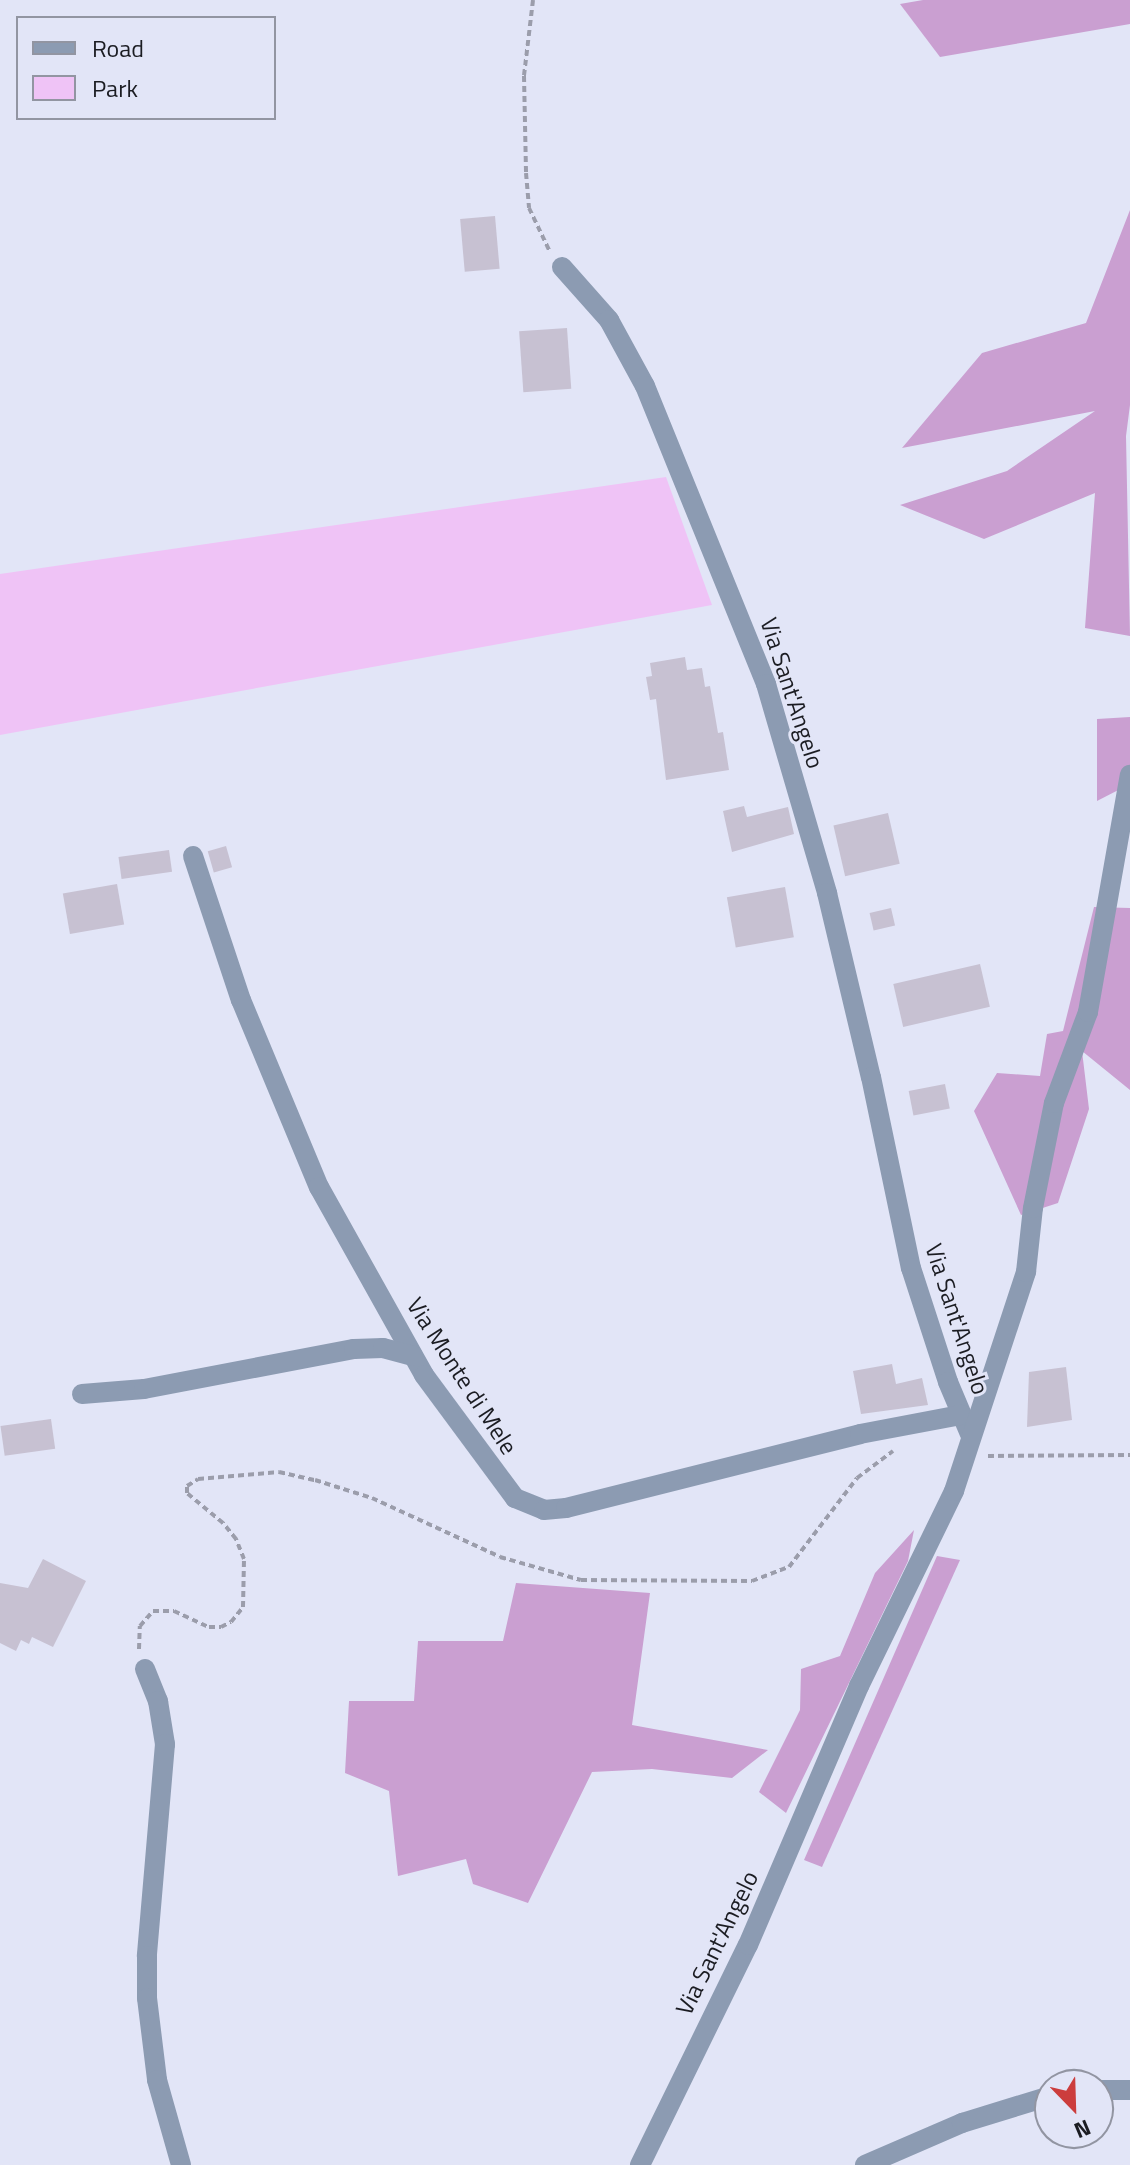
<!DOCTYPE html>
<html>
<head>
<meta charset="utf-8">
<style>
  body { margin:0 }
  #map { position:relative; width:1130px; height:2165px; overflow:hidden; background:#e2e5f7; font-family:"Titillium Web",sans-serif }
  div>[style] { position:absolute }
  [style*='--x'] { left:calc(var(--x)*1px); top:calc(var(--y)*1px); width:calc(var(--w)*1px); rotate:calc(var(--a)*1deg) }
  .green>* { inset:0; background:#efc3f6 }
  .forest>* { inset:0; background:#ca9fd1 }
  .building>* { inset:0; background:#c7c1d2; transform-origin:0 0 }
  .path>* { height:4px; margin-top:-2px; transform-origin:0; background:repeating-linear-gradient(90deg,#9b9dab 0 6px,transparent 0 10px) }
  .street>* { height:20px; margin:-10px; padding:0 10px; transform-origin:10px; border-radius:10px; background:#8c9bb2 }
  span { translate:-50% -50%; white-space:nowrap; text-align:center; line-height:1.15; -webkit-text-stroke:6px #e2e5f7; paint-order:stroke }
  .street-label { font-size:24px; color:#1b1c22 }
  .legend { position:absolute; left:16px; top:16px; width:260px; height:104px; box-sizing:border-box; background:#e2e5f7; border:2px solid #9295a2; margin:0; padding:10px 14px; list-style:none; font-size:24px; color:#1b1c22 }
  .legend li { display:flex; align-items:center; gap:16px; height:40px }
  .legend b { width:40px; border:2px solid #9295a2 }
  .north { position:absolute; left:1034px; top:2069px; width:80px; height:80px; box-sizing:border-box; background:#e2e5f7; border:2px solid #9295a2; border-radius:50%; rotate:157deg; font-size:22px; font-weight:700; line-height:32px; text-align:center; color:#1b1c22 }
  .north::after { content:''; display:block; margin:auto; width:28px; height:36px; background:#cc3d3d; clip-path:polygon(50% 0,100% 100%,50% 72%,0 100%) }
</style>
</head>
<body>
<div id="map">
  <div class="green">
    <div style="clip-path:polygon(666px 477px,712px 605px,0 735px,0 574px)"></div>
  </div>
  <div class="forest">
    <div style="clip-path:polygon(923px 0,1130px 0,1130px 24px,940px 57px,900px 4px)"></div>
    <div style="clip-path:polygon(1130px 210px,1130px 405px,1126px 436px,1130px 636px,1085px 628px,1095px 493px,984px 539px,900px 505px,1007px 471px,1095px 411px,902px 448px,982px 353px,1086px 323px)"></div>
    <div style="clip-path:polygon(1130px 717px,1130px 784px,1097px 801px,1097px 719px)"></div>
    <div style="clip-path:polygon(1094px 907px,1130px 908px,1130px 1090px,1082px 1051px,1089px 1109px,1058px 1203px,1021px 1215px,974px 1111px,997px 1073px,1040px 1076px,1047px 1034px,1063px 1031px)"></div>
    <div style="clip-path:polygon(914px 1530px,908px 1561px,786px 1813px,759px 1792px,800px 1710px,801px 1669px,840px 1656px,875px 1573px)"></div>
    <div style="clip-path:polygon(937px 1556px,960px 1560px,822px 1867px,804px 1860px)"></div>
    <div style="clip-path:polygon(516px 1583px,650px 1593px,632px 1725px,768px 1750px,732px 1778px,652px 1769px,592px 1772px,528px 1903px,473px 1884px,466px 1859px,398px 1876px,389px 1791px,345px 1773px,349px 1701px,414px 1701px,418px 1641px,503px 1641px)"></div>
  </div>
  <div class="building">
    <div style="left:495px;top:216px;width:53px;height:35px;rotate:85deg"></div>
    <div style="left:567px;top:328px;width:61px;height:48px;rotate:86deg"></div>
    <div style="clip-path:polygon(685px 657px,687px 670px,702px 668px,705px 687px,710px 686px,718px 733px,723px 732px,729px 770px,666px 780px,656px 699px,650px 700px,646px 677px,652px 676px,650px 663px)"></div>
    <div style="clip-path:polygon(744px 806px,747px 817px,788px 807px,794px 834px,732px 852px,723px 811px)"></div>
    <div style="left:888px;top:813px;width:52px;height:56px;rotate:77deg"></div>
    <div style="left:226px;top:846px;width:22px;height:19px;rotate:74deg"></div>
    <div style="left:169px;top:850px;width:22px;height:51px;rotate:82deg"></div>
    <div style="left:117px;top:884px;width:41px;height:55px;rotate:80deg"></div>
    <div style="left:785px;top:887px;width:51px;height:59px;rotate:80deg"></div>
    <div style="left:891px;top:908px;width:18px;height:22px;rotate:77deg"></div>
    <div style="left:980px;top:964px;width:44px;height:89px;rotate:77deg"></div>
    <div style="left:945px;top:1084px;width:25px;height:37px;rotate:79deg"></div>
    <div style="clip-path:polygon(892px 1364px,896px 1384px,922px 1378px,928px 1405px,861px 1414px,853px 1371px)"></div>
    <div style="clip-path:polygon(1066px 1367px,1072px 1420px,1027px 1427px,1029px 1372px)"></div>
    <div style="left:51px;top:1419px;width:30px;height:51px;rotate:82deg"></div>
    <div style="clip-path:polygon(43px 1559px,86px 1581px,53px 1647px,32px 1637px,29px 1644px,21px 1640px,16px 1651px,0 1643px,0 1583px,28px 1588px)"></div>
  </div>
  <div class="path">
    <div style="--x:533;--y:0;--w:77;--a:96.8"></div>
    <div style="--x:524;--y:76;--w:97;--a:88.8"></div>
    <div style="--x:526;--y:173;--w:35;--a:85"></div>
    <div style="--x:529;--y:208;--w:49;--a:64.5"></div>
    <div style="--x:988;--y:1456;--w:142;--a:-0.4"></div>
    <div style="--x:139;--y:1649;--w:23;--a:-88"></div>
    <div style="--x:140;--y:1626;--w:20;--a:-49"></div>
    <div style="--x:153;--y:1611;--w:21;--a:0"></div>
    <div style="--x:174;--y:1611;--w:38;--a:25"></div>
    <div style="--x:209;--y:1627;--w:12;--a:0"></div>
    <div style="--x:221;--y:1627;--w:11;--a:-27"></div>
    <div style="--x:231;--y:1622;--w:19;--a:-51"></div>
    <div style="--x:243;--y:1607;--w:48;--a:-88.8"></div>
    <div style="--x:244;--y:1559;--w:22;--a:-112"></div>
    <div style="--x:236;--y:1539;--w:21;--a:-129"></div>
    <div style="--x:223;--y:1523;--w:47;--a:-140.2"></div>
    <div style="--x:187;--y:1493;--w:7;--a:-90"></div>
    <div style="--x:187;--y:1486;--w:13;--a:-32"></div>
    <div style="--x:198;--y:1479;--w:81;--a:-4.9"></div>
    <div style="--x:279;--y:1472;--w:37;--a:13"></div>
    <div style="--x:315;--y:1480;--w:60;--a:17.5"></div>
    <div style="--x:372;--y:1498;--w:141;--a:24.7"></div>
    <div style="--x:500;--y:1557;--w:84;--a:15.9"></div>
    <div style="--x:581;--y:1580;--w:171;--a:0.3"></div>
    <div style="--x:752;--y:1581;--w:40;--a:-21"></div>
    <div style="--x:789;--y:1567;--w:112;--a:-52.6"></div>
    <div style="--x:857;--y:1478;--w:45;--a:-36.9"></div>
  </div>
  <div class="street">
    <div style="--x:562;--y:267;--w:71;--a:48.4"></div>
    <div style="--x:609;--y:320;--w:75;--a:61.4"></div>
    <div style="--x:645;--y:386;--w:322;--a:67.9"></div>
    <div style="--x:766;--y:684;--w:218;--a:73.7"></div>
    <div style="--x:827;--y:893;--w:189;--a:76.6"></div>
    <div style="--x:871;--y:1077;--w:195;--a:78.2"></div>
    <div style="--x:911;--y:1268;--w:120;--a:72"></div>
    <div style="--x:948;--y:1382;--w:56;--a:67.1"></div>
    <div style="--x:193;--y:856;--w:152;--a:71.6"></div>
    <div style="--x:241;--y:1000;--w:203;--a:67.4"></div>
    <div style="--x:319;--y:1187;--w:215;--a:60.8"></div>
    <div style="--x:424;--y:1375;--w:153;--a:53.5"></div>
    <div style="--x:515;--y:1498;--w:31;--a:22"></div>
    <div style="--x:544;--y:1510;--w:22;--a:-5"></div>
    <div style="--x:566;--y:1508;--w:303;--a:-14.1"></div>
    <div style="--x:860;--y:1434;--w:103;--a:-10.7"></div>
    <div style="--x:82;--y:1394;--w:62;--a:-4.6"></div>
    <div style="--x:144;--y:1389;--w:214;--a:-10.8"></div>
    <div style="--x:354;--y:1349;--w:29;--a:-2"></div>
    <div style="--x:383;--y:1348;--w:31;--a:15"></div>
    <div style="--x:145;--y:1669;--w:35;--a:68"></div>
    <div style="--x:158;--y:1701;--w:44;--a:80.8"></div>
    <div style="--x:165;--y:1744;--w:213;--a:94.9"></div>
    <div style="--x:147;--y:1956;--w:42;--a:90"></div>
    <div style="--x:147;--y:1998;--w:83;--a:83"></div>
    <div style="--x:157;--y:2080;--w:88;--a:74.2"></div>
    <div style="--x:1098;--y:2090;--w:32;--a:0"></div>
    <div style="--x:640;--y:2165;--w:245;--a:-63.9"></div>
    <div style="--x:748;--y:1945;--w:282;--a:-66.8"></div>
    <div style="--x:859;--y:1686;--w:217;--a:-64"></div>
    <div style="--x:954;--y:1491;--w:231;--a:-71.8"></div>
    <div style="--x:1026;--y:1272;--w:64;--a:-83.8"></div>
    <div style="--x:1033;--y:1208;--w:107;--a:-78.7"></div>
    <div style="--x:1054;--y:1103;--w:97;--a:-69.5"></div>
    <div style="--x:1088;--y:1012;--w:241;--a:-80"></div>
    <div style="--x:865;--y:2165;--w:106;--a:-23.4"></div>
    <div style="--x:962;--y:2123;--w:92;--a:-17.1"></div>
  </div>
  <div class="street-label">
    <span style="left:792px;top:693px;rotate:72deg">Via Sant'Angelo</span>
    <span style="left:957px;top:1319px;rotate:72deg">Via Sant'Angelo</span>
    <span style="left:462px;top:1376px;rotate:57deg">Via Monte di Mele</span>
    <span style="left:717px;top:1943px;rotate:-64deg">Via Sant'Angelo</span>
  </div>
  <ul class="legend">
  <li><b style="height:10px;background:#8c9bb2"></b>Road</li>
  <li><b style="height:22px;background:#efc3f6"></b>Park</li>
  </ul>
  <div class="north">N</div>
</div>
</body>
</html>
